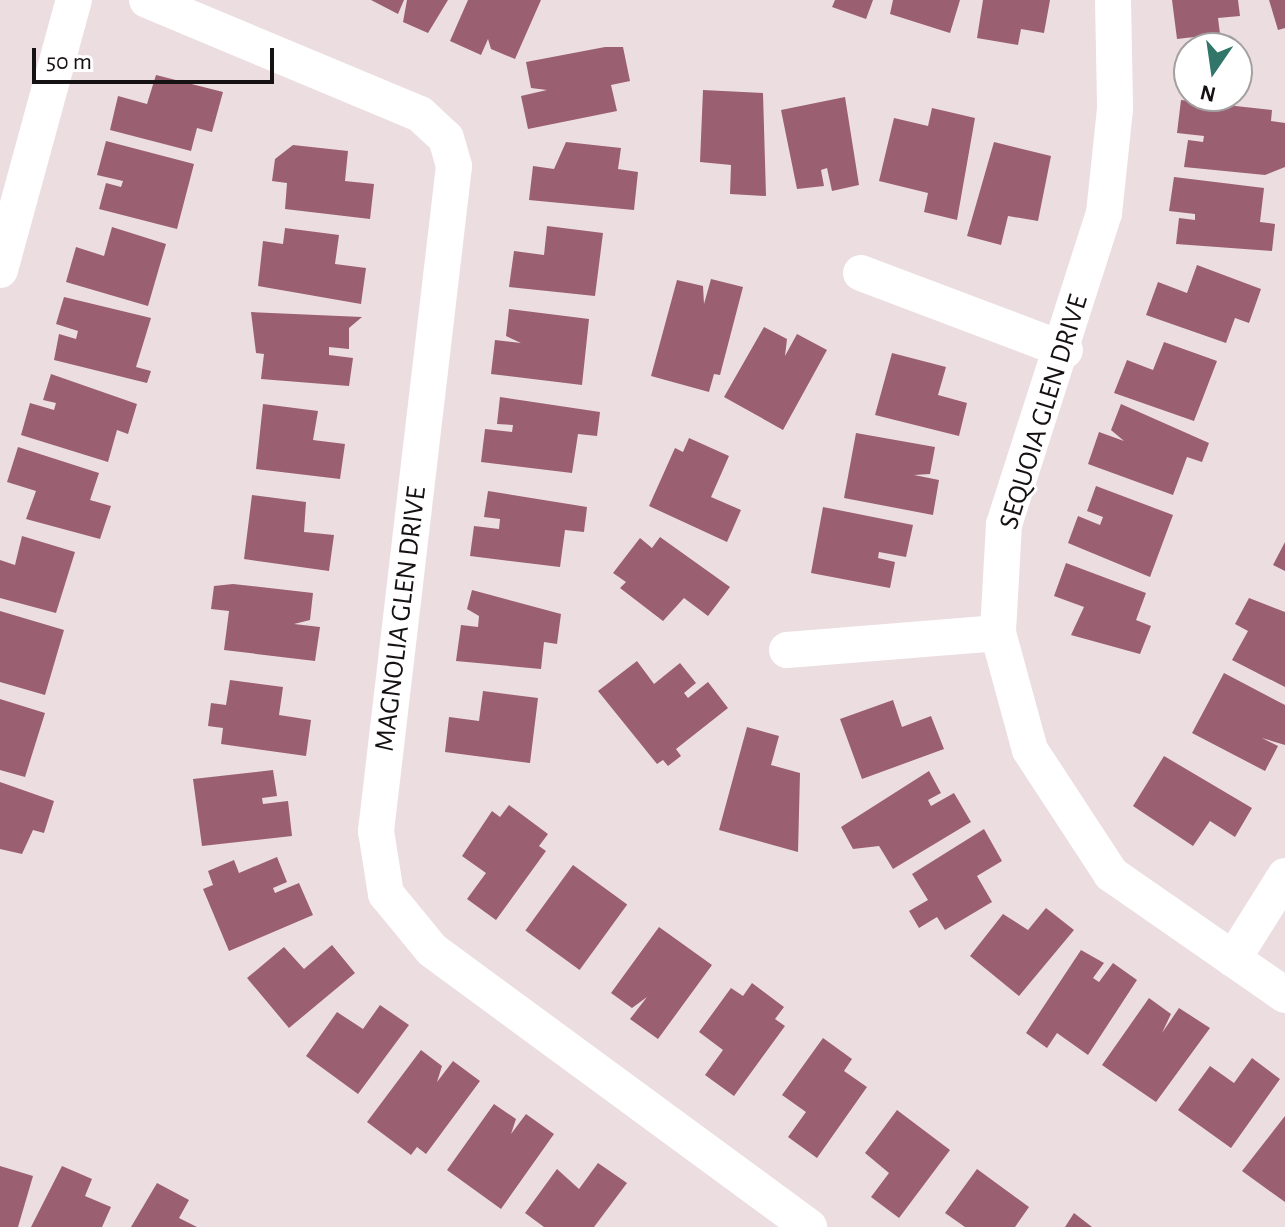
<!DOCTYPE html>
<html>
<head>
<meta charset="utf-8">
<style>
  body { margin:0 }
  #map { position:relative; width:1285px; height:1227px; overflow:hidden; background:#ecdde1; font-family:"Alegreya Sans",sans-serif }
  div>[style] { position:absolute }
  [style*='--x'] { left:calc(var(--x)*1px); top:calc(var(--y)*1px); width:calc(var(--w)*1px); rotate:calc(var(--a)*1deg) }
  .building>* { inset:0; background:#9b5f72; transform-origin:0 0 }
  .minor>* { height:36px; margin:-18px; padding:0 18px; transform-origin:18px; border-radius:18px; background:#fff }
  span { translate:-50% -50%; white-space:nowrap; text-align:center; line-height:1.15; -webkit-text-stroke:6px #fff; paint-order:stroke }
  .street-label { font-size:28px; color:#161112 }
  .north { position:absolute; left:1173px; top:32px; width:80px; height:80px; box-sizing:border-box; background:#fff; border:2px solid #a2a0a0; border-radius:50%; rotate:193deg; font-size:22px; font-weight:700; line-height:32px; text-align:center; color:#161112 }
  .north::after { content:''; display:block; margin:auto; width:28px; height:36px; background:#317669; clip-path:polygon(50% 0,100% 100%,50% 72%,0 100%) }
  .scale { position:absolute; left:32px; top:48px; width:242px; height:36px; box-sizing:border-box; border:4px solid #161112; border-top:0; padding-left:10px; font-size:24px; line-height:28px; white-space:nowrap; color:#161112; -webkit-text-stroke:6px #fff; paint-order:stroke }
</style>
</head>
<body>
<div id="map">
  <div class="building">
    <div style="clip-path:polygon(371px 0,404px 0,398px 14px)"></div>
    <div style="clip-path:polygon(407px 0,448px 0,428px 33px,403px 22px)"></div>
    <div style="clip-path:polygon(468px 0,541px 0,515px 59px,491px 49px,488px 39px,481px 55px,450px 41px)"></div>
    <div style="clip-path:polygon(835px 0,873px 0,866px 19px,832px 7px)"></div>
    <div style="clip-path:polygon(893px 0,960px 0,950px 33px,890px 14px)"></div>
    <div style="clip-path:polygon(983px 0,1050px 0,1044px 33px,1021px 29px,1018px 45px,977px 38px)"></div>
    <div style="clip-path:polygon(1172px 0,1238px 0,1240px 16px,1218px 18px,1220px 34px,1177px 39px)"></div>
    <div style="clip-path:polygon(1269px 0,1285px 0,1285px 28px,1278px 30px)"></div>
    <div style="clip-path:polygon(605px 47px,623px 47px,630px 81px,611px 85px,617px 111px,528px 129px,521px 96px,547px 90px,531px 88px,526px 62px)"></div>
    <div style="clip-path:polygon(156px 75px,223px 92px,212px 132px,197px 128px,191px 151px,110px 130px,118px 96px,147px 104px)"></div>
    <div style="clip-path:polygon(703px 90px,763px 93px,766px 196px,730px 194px,731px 165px,700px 162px)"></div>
    <div style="clip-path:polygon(845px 97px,859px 185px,832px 191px,827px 168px,821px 170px,824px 186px,797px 189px,781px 110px)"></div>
    <div style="clip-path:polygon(1181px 100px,1272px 110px,1271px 121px,1285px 123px,1285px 167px,1265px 175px,1184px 167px,1188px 140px,1203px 142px,1204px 136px,1177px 133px)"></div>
    <div style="clip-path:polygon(932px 108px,975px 118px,957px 220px,924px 212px,928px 193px,879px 181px,894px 118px,928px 126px)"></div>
    <div style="clip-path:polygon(106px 141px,194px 164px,177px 229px,99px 209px,106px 183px,121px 187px,123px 181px,97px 175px)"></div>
    <div style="clip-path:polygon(566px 142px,621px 148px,618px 169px,638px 172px,634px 210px,529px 200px,533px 166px,554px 169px)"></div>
    <div style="clip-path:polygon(994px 142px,1051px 156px,1038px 221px,1008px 216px,1001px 245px,967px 236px)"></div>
    <div style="clip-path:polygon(293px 145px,348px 151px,345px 181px,374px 184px,370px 219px,285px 209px,287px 183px,272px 181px,275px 159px)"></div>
    <div style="clip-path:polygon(1174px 177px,1264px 188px,1260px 222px,1275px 224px,1272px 251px,1176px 244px,1179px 218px,1195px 220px,1195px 214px,1169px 211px)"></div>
    <div style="clip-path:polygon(547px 226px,603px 233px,595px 296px,509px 287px,514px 251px,544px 255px)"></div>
    <div style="clip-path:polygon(112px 227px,166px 244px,148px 306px,66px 282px,76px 247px,104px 256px)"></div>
    <div style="clip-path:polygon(285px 228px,339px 235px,335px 264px,366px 268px,361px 304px,258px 286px,263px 241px,283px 244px)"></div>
    <div style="clip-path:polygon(1197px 265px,1261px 289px,1249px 323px,1235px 318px,1226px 343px,1146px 315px,1158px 282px,1187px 293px)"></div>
    <div style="clip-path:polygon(711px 279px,743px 287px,720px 375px,714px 374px,709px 392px,651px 376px,677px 280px,703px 286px,704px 304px)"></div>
    <div style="clip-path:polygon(64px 297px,151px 318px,136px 367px,151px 371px,147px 383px,54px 360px,59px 334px,76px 339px,78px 331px,56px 324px)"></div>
    <div style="clip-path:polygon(509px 309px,589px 319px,582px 385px,491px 374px,495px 340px,521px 343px,506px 336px)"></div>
    <div style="clip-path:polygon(251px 312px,362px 317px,349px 328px,349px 349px,329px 347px,329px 355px,353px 358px,349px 386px,261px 379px,264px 354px,256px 353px)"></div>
    <div style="clip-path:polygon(764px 327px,787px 339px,785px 356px,797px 334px,827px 350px,783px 430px,724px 397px)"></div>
    <div style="clip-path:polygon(1164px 342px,1217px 361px,1194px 421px,1114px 393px,1127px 360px,1153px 370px)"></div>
    <div style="clip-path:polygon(892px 353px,946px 367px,938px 395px,967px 403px,959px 436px,875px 415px)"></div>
    <div style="clip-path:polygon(51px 374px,137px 404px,128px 434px,117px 430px,108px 462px,21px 435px,30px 403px,54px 410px,56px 403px,43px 400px)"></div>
    <div style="clip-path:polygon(500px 397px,600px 412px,597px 436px,578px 434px,572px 473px,481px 462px,485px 429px,512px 432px,513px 425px,497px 424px)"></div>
    <div style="clip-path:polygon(263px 404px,318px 411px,313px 440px,345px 444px,340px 479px,256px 469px)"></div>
    <div style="clip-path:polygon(1121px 404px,1209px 443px,1202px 462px,1187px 457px,1173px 495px,1088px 464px,1099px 432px,1124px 441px,1111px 430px)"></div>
    <div style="clip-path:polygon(856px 433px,935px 447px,930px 474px,914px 475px,939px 480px,933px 515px,844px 498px)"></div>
    <div style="clip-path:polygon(689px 438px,729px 456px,711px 497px,741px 510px,727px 542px,649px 506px,675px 448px,683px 452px)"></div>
    <div style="clip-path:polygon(18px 447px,99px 473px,90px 500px,111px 506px,100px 539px,26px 519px,36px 491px,7px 482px)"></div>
    <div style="clip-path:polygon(1096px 486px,1173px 515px,1150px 577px,1068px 543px,1078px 516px,1100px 525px,1103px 517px,1087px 511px)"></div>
    <div style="clip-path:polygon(488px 491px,587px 507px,584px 532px,565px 530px,560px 567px,470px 556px,474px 526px,499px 529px,500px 519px,484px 517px)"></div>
    <div style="clip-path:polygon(252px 495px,306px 502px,304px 532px,334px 535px,329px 571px,244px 559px)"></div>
    <div style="clip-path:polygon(823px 507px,913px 525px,906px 557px,879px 552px,878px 558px,895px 562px,890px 588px,811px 573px)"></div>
    <div style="clip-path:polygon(22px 536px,75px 552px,56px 613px,0 598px,0 560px,15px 565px)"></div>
    <div style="clip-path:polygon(660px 537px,730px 587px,708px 616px,684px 598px,663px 621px,620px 588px,626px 582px,613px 573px,640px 538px,652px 548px)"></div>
    <div style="clip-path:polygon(1285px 542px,1285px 571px,1273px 565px)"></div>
    <div style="clip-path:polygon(1066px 563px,1146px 593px,1136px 620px,1151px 626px,1140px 654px,1071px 635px,1084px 607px,1054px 596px)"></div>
    <div style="clip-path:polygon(233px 584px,313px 593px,310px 620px,294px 624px,320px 627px,315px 661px,224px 650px,229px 611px,211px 609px,214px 586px)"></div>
    <div style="clip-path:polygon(472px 590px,561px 614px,557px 644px,544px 642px,541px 669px,456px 661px,461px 625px,478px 627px,479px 616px,467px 609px)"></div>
    <div style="clip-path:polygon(1249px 598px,1285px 612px,1285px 687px,1232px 660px,1248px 631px,1235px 624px)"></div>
    <div style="clip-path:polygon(0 611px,64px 630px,45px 695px,0 682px)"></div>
    <div style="clip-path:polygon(637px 661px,654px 684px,680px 663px,696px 683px,684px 693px,688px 698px,708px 682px,728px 708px,676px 749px,681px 756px,668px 766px,663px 760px,657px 764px,598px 691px)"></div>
    <div style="clip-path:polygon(1224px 673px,1285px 705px,1285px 745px,1262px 738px,1278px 746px,1265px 771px,1192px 733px)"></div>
    <div style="clip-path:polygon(230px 680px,283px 687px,279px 715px,311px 720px,306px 756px,221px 744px,223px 728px,208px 726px,211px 703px,226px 705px)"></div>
    <div style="clip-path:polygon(483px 691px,538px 698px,530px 763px,445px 752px,449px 717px,479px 721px)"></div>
    <div style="clip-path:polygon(0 699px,45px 713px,25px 777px,0 770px)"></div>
    <div style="clip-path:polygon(893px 700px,902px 727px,931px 716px,944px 749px,862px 779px,840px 719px)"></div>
    <div style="clip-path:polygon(747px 727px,779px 736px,771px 765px,800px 773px,798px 852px,719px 830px)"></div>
    <div style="clip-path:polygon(1164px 756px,1252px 808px,1235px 837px,1210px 821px,1193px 846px,1133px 806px)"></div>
    <div style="clip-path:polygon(273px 770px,277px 796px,262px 798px,263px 804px,288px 801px,292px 836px,202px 846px,193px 779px)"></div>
    <div style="clip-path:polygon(929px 771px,941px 793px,928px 800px,931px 806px,954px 793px,971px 822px,893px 869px,879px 846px,853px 849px,841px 827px)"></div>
    <div style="clip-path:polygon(0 782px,54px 801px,44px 833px,33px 830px,22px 854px,0 849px)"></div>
    <div style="clip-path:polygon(509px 805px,548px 834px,539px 846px,546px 851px,496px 920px,467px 899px,486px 873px,462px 856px,492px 811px,500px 817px)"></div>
    <div style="clip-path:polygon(984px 829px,1002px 861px,977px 876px,992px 902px,945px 930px,937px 917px,919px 928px,909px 911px,928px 900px,912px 874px)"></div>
    <div style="clip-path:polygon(277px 857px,287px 882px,273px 888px,275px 893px,299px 883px,313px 915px,229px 951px,203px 889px,213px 885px,208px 871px,234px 860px,239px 873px)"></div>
    <div style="left:573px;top:865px;width:67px;height:81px;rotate:36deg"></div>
    <div style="clip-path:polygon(1046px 908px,1074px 930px,1019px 996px,970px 956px,1003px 914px,1028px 930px)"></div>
    <div style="clip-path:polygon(659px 927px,712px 965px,658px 1039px,630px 1019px,647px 997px,632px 1008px,611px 993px)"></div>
    <div style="clip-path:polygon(332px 945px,355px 973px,289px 1028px,247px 978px,284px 947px,304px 969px)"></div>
    <div style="clip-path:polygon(1081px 950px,1104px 963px,1093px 978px,1099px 982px,1113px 963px,1137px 980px,1088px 1055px,1057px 1033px,1047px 1048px,1026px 1033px)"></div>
    <div style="clip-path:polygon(752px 983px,784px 1007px,775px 1019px,785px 1026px,734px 1096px,705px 1075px,723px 1050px,699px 1032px,731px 988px,743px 996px)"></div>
    <div style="clip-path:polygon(1149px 998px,1171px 1014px,1162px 1033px,1179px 1008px,1210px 1028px,1156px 1102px,1102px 1065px)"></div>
    <div style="clip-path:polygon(380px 1005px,409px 1025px,358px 1094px,306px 1056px,337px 1012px,363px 1029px)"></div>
    <div style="clip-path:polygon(823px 1038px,852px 1059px,844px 1071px,867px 1087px,817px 1158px,788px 1137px,806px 1112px,782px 1095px)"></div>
    <div style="clip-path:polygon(421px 1050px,442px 1066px,437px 1082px,453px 1061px,480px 1081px,426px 1154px,417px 1147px,411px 1155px,367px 1122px)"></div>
    <div style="clip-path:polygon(1252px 1058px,1280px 1079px,1231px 1148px,1178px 1110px,1210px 1066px,1234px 1083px)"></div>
    <div style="clip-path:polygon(494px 1104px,516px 1119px,511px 1134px,526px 1114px,554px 1134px,501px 1209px,447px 1170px)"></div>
    <div style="clip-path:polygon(897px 1110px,950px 1150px,899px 1218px,871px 1197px,889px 1173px,865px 1153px)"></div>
    <div style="clip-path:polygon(1285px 1116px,1285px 1202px,1242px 1171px)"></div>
    <div style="clip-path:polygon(598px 1163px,627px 1183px,594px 1227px,544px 1227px,525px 1213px,557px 1169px,579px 1189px)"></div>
    <div style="clip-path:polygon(0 1166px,33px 1176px,18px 1227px,0 1227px)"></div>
    <div style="clip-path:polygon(62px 1166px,92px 1179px,85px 1196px,111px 1207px,102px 1227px,31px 1227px)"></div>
    <div style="clip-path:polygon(977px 1169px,1029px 1207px,1015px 1227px,965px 1227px,945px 1213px)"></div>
    <div style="clip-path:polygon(157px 1183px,189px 1200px,179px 1218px,197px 1227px,131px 1227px)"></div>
    <div style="clip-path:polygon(1074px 1213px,1092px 1227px,1065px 1227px)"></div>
  </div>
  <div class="minor">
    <div style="--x:147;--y:0;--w:296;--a:22.7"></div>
    <div style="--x:420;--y:114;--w:35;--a:43"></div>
    <div style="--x:446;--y:138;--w:29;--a:74"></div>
    <div style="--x:454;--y:166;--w:670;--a:96.69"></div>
    <div style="--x:376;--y:831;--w:64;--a:81"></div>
    <div style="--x:386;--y:894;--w:72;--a:50.6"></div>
    <div style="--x:432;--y:950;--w:468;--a:36.3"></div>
    <div style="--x:1113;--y:0;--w:109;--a:88.9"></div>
    <div style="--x:1115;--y:109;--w:105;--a:96"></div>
    <div style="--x:1104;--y:213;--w:327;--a:107.8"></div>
    <div style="--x:1004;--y:524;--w:109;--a:93.2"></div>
    <div style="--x:998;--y:633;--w:121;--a:74.7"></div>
    <div style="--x:1030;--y:750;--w:148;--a:56.8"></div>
    <div style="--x:1111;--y:874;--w:212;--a:34.8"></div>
    <div style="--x:0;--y:270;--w:280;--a:-74.7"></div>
    <div style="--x:861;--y:273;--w:218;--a:20.7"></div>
    <div style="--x:787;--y:650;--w:212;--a:-4.6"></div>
    <div style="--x:1233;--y:959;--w:98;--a:-57.9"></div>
  </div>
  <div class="street-label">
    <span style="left:1044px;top:412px;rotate:-73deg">SEQUOIA GLEN DRIVE</span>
    <span style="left:401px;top:619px;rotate:-83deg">MAGNOLIA GLEN DRIVE</span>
  </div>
  <div class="north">N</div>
  <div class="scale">50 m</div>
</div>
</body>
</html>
